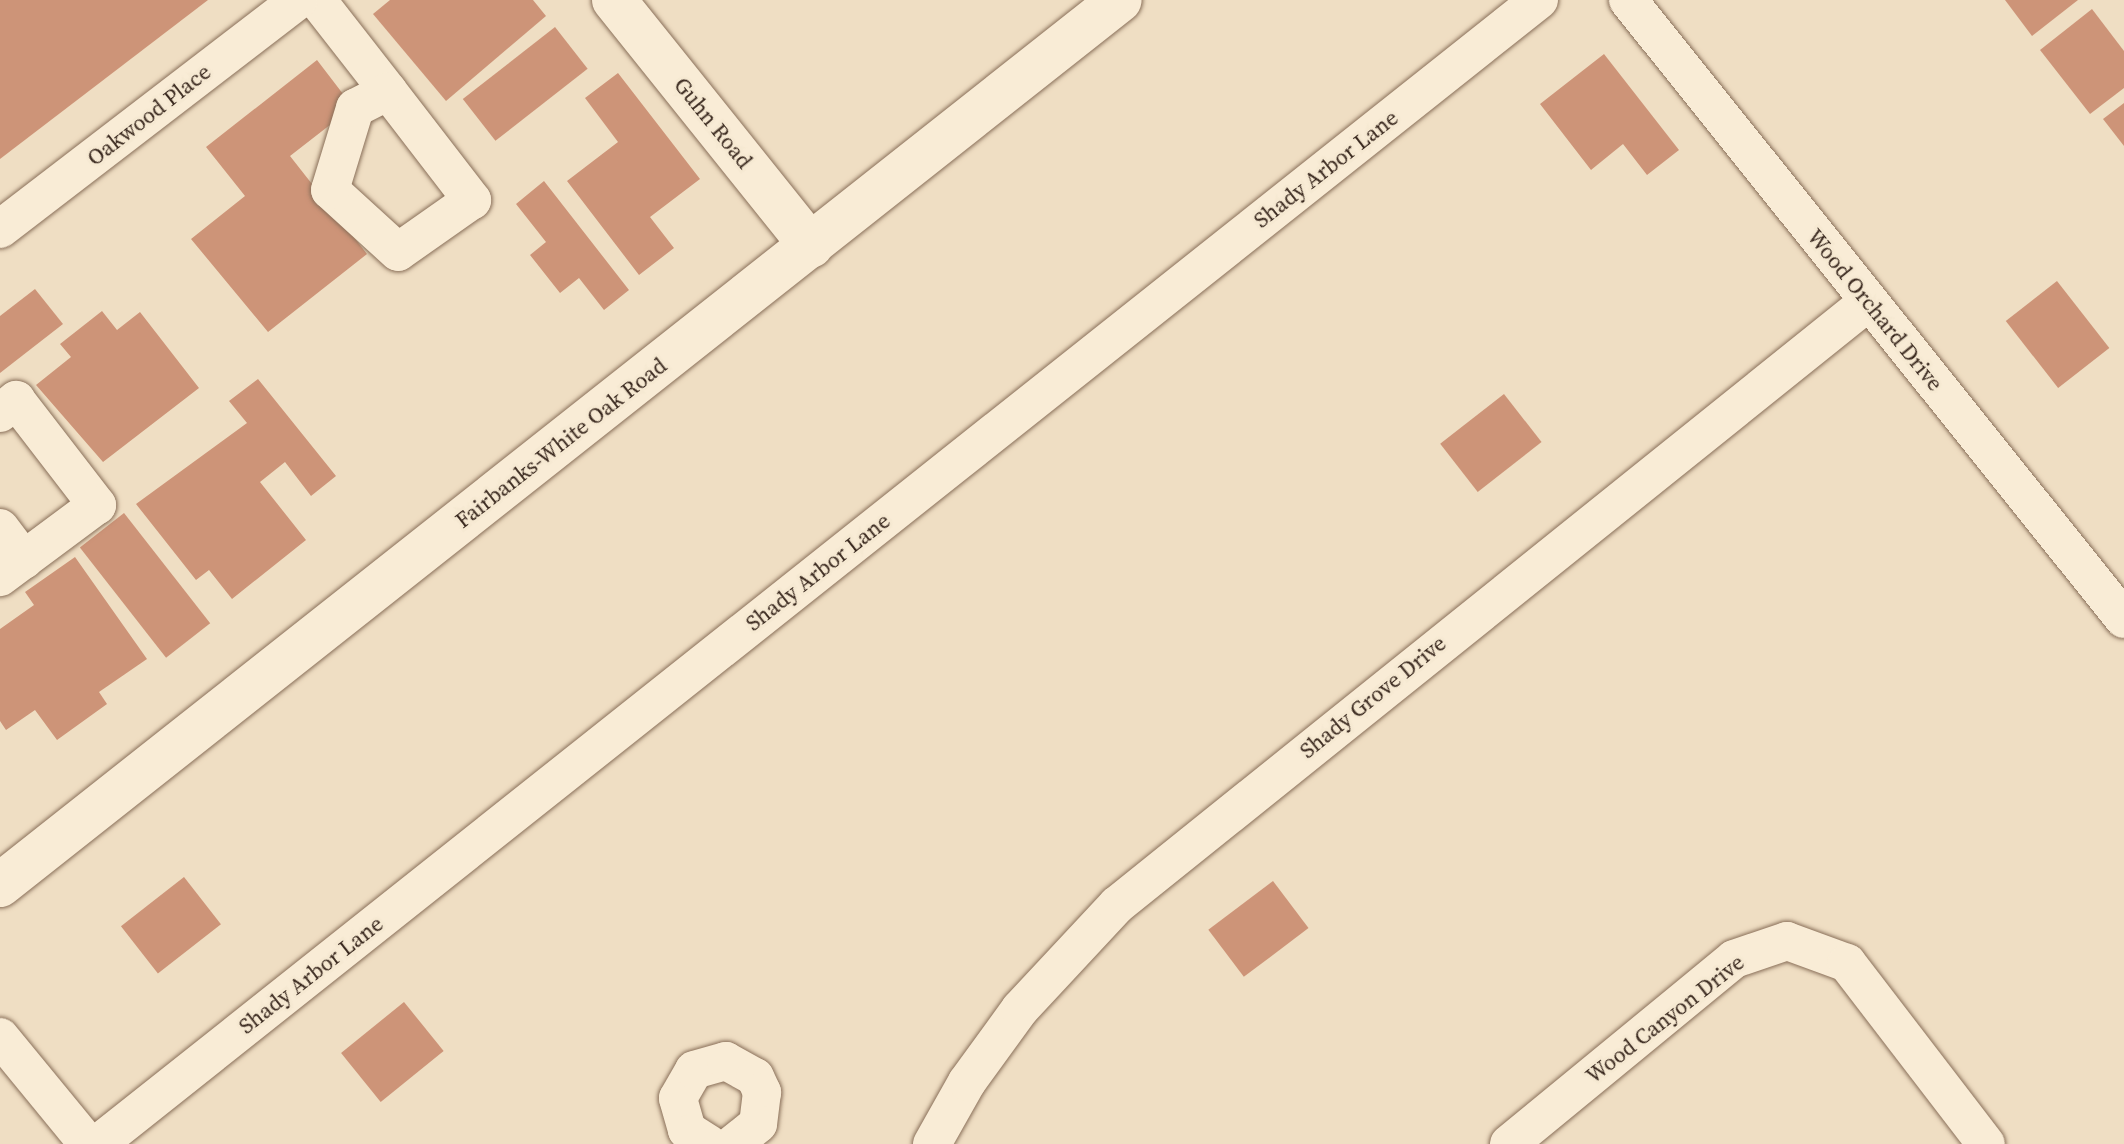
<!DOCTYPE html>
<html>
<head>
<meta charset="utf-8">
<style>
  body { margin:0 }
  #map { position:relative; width:2124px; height:1144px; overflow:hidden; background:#efdec3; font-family:"Source Serif 4",serif }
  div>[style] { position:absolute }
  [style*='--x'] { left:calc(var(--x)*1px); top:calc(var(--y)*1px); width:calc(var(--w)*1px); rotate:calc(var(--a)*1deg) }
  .building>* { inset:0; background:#cd9478; transform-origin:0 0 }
  .roads { filter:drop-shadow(0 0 2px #896f59) drop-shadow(0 0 2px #896f59) }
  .minor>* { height:38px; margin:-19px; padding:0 19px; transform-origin:19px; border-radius:19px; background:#f9ecd6 }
  .tertiary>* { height:44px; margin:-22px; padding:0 22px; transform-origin:22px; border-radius:22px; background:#f9ecd6 }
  span { translate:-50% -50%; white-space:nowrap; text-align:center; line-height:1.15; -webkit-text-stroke:6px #f6e9d2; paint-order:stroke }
  .street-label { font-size:22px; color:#39281e }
</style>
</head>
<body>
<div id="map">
  <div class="building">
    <div style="clip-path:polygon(0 0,208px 0,0 159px)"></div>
    <div style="clip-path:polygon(390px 0,533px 0,546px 16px,446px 101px,373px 14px)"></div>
    <div style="clip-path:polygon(2005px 0,2078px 0,2032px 36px)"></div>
    <div style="clip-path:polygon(2092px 9px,2124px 51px,2124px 88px,2090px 114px,2040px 50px)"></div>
    <div style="left:555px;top:27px;width:53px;height:117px;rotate:52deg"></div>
    <div style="clip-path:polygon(1604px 54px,1679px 150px,1647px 175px,1623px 144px,1591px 170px,1540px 104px)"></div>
    <div style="clip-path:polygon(317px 60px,353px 107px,290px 156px,367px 254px,268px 332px,191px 239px,245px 196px,206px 147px)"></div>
    <div style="clip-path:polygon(618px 73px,700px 179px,650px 217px,674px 248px,639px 275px,567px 181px,618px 142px,585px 98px)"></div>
    <div style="clip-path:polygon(2124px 103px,2124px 146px,2103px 119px)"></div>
    <div style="clip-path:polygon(544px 181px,629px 290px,604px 310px,579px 278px,560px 293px,530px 255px,546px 242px,516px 204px)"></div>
    <div style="left:2057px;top:281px;width:85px;height:65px;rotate:52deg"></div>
    <div style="clip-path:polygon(35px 289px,63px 324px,0 373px,0 316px)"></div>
    <div style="clip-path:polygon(102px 311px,117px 330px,140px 312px,199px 388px,103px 462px,36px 385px,71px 357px,60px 344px)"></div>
    <div style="clip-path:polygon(258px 379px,336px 476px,311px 496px,285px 462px,260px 482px,306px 540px,232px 599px,209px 570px,196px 580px,136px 504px,247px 423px,229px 401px)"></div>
    <div style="left:1504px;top:394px;width:61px;height:81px;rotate:52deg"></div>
    <div style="left:124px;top:513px;width:140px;height:56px;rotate:52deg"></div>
    <div style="clip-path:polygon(75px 557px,147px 659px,99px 692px,107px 704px,57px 740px,35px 710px,6px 730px,0 721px,0 629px,34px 605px,25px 592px)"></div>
    <div style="left:184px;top:877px;width:60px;height:80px;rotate:52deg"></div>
    <div style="left:1273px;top:881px;width:59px;height:81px;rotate:53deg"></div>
    <div style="left:404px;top:1002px;width:63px;height:81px;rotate:51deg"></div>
  </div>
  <div class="roads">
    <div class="minor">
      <div style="--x:317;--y:0;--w:115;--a:52"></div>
      <div style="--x:1628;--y:0;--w:793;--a:51.3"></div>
      <div style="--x:388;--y:91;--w:138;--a:52.4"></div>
      <div style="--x:472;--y:200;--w:90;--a:144.9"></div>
      <div style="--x:398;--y:252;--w:92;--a:-137.6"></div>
      <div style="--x:330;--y:190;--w:86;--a:-73"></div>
      <div style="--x:355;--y:108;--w:37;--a:-27"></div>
      <div style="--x:0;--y:229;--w:376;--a:-37.5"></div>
      <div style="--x:0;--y:413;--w:21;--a:-39"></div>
      <div style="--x:16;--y:400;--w:133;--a:52.4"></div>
      <div style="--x:97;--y:505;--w:121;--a:143.4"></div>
      <div style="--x:0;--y:528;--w:40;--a:53"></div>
      <div style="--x:0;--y:1037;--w:139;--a:50.6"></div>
      <div style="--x:98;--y:1144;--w:1840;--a:-38.45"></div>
      <div style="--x:709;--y:1144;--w:26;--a:-148"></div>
      <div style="--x:687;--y:1130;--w:33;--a:-106"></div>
      <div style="--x:678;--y:1098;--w:32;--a:-60"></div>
      <div style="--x:694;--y:1070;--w:33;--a:-16"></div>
      <div style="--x:726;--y:1061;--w:33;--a:29"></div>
      <div style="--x:755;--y:1077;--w:17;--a:65"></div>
      <div style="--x:762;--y:1092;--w:32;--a:97"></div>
      <div style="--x:758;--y:1124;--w:32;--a:141"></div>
      <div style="--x:932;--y:1144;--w:71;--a:-60.6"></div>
      <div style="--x:967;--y:1082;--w:90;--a:-54"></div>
      <div style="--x:1020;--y:1009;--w:142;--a:-47"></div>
      <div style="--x:1117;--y:905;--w:963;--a:-38.76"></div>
      <div style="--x:1509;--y:1144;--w:291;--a:-39.4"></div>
      <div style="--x:1734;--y:959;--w:56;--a:-18.8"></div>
      <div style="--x:1787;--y:941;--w:64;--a:20.1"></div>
      <div style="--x:1847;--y:963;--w:228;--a:52.5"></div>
    </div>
    <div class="tertiary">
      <div style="--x:614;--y:0;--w:315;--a:51.3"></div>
      <div style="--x:0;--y:885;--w:1427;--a:-38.32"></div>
    </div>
  </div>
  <div class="street-label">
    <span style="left:149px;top:115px;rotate:-38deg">Oakwood Place</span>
    <span style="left:713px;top:123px;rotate:51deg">Guhn Road</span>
    <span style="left:1326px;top:169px;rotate:-38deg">Shady Arbor Lane</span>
    <span style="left:1875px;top:310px;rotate:51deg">Wood Orchard Drive</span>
    <span style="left:561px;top:443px;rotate:-38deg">Fairbanks-White Oak Road</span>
    <span style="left:818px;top:572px;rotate:-38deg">Shady Arbor Lane</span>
    <span style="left:1373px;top:697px;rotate:-39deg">Shady Grove Drive</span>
    <span style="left:311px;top:975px;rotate:-38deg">Shady Arbor Lane</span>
    <span style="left:1665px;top:1019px;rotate:-38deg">Wood Canyon Drive</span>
  </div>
</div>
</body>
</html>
